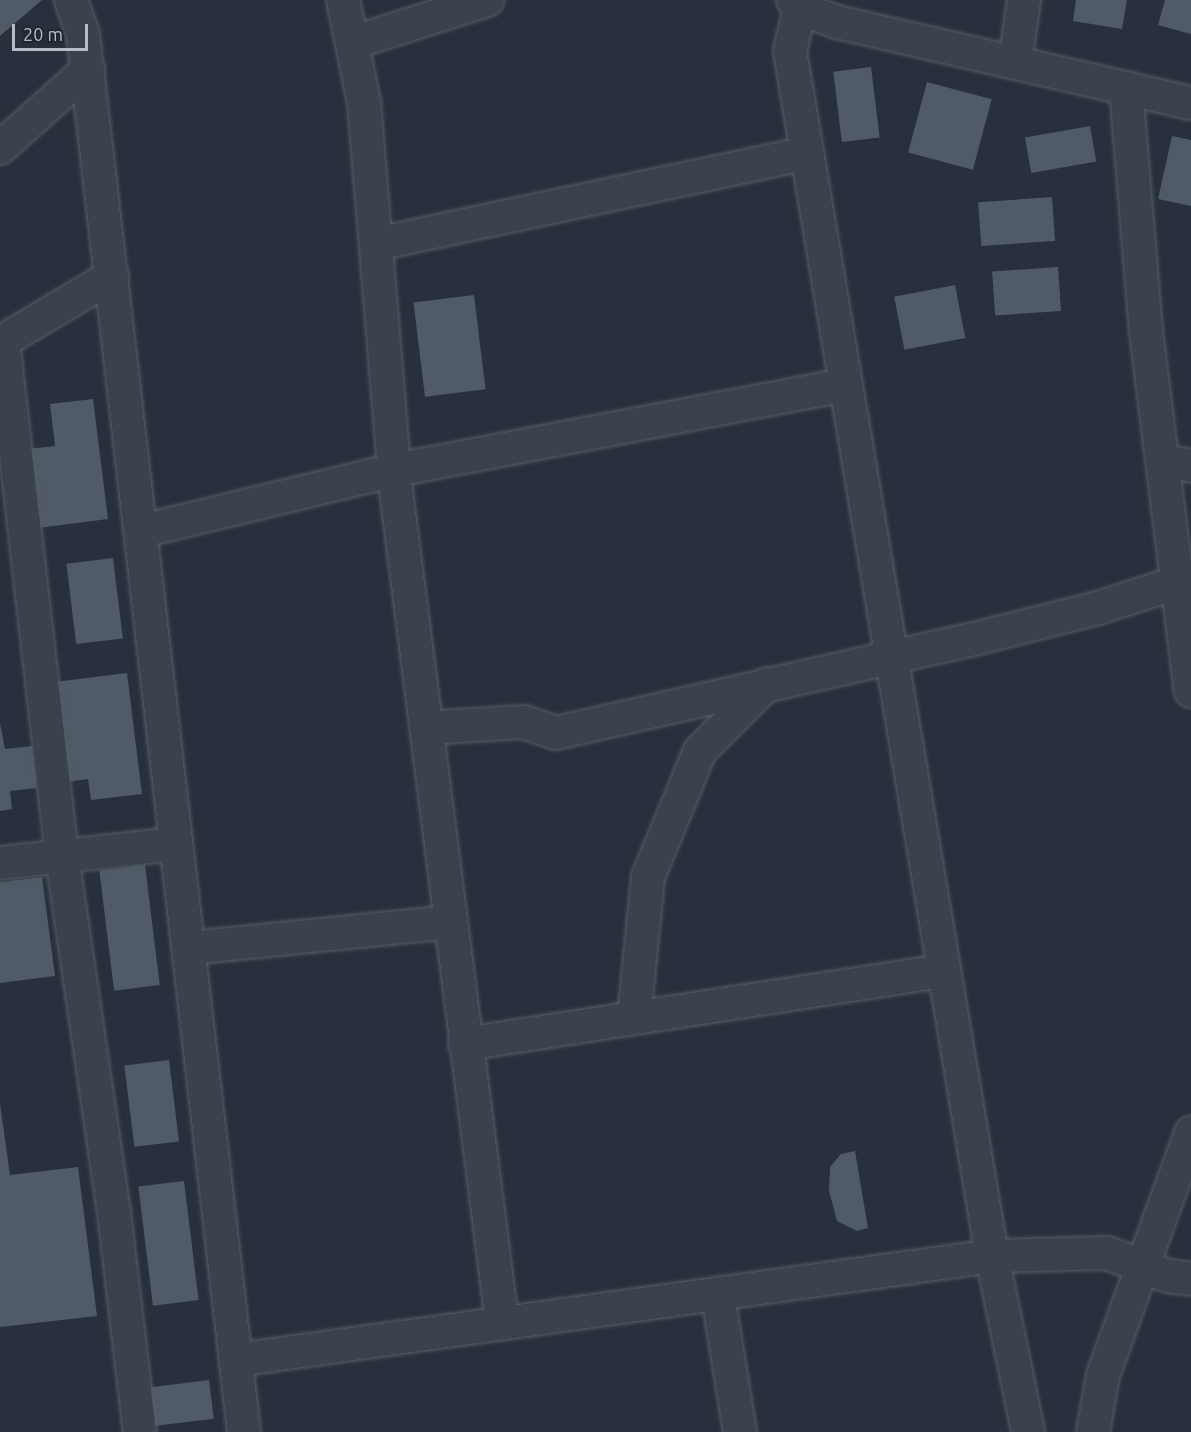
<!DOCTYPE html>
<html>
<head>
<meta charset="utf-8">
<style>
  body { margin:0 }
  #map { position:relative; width:1191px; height:1432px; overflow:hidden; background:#27303c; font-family:Ubuntu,sans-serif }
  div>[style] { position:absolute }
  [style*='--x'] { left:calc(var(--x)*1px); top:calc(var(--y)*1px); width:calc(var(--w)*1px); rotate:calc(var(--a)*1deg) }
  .building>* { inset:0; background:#505b67; transform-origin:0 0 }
  .roads { filter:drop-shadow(0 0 2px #555d68) drop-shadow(0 0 2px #555d68) }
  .minor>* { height:32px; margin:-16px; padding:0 16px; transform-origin:16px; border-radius:16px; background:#3a424d }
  span { translate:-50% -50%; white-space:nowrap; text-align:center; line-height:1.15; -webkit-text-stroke:4.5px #1f2732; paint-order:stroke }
  .scale { position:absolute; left:12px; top:24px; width:76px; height:27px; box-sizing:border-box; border:3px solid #b6bdc8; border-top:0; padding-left:8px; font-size:18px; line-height:21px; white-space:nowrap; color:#b6bdc8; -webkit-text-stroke:4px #1f2732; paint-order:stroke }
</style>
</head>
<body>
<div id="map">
  <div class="building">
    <div style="clip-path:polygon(0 0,42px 0,0 36px)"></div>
    <div style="clip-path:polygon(1076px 0,1127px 0,1122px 29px,1073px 21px)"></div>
    <div style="clip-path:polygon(1165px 0,1191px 0,1191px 34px,1158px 25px)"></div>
    <div style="left:871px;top:67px;width:71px;height:38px;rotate:83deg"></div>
    <div style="left:927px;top:82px;width:67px;height:73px;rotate:15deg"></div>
    <div style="left:1090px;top:126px;width:36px;height:66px;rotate:80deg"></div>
    <div style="clip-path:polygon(1172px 136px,1191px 140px,1191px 206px,1158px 199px)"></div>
    <div style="left:1052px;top:197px;width:44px;height:74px;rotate:86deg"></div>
    <div style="left:1058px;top:267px;width:44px;height:66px;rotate:86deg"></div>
    <div style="left:955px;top:285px;width:54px;height:62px;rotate:79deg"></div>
    <div style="left:474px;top:295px;width:95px;height:61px;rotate:83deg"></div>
    <div style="clip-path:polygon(93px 399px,108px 519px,38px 528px,28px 449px,55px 446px,50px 404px)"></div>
    <div style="left:113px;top:558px;width:81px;height:47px;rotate:83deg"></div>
    <div style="clip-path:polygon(127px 673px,142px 794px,91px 800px,88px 779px,68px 782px,55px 682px)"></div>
    <div style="clip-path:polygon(0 723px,5px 749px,32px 746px,37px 788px,10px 791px,12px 809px,0 811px)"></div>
    <div style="left:145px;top:865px;width:121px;height:46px;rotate:83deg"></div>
    <div style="clip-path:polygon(42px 877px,55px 976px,0 983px,0 882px)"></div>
    <div style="left:169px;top:1060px;width:82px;height:45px;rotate:83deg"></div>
    <div style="clip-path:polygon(0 1104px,10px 1175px,78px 1167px,97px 1316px,0 1327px)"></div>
    <div style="clip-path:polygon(855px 1151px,868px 1228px,857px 1231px,837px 1221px,829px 1191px,830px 1167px,841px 1154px)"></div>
    <div style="left:184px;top:1181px;width:120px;height:46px;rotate:83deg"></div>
    <div style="left:209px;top:1380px;width:39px;height:67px;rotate:83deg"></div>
  </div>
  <div class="roads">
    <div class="minor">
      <div style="--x:71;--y:0;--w:36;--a:71"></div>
      <div style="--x:83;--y:34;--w:1407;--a:83.43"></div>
      <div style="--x:343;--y:0;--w:104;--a:78.4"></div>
      <div style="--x:364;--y:102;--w:389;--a:85.3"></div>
      <div style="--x:396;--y:490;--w:838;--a:82.73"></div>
      <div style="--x:793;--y:0;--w:11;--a:49"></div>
      <div style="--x:800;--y:8;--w:40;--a:21"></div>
      <div style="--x:837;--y:22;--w:363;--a:12.9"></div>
      <div style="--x:800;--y:8;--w:44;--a:103.1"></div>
      <div style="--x:790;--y:51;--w:1222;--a:80.48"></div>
      <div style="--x:992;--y:1256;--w:180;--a:78.4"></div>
      <div style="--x:352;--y:43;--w:142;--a:-17.7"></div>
      <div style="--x:1015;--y:63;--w:64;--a:-81.9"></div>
      <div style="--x:1126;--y:88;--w:244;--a:85.3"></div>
      <div style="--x:1146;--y:331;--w:363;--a:82.9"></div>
      <div style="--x:0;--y:148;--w:118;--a:-41.6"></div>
      <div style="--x:376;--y:244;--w:441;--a:-11.9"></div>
      <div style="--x:0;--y:340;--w:3;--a:18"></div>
      <div style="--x:3;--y:341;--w:518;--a:83.46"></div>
      <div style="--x:62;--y:856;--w:360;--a:81.7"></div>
      <div style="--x:114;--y:1212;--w:222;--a:83.3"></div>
      <div style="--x:3;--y:341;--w:127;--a:-30.8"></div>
      <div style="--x:1163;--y:461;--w:28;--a:10"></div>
      <div style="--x:142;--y:531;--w:260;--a:-13.6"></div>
      <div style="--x:395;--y:470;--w:459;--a:-10.7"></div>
      <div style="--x:426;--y:728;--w:98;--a:-3.5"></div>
      <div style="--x:524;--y:722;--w:34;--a:19"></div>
      <div style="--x:556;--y:733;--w:424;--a:-12.7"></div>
      <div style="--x:970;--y:640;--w:132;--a:-14"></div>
      <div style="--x:1098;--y:608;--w:85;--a:-17.8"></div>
      <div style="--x:0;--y:863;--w:176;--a:-6.2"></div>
      <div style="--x:190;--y:948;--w:261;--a:-5.7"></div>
      <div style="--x:634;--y:1018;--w:142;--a:-84.3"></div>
      <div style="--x:648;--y:877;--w:136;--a:-67.6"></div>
      <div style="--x:700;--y:751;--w:95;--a:-45"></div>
      <div style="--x:465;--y:1044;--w:485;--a:-8.7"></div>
      <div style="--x:718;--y:1296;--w:138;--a:80.8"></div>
      <div style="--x:236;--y:1360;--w:763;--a:-7.83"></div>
      <div style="--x:992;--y:1256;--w:115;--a:-1.5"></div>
      <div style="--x:1107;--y:1253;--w:65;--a:20.7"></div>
      <div style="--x:1168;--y:1276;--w:23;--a:7"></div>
      <div style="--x:1093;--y:1432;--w:58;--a:-80"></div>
      <div style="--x:1103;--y:1375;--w:258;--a:-70"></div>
    </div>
  </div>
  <div class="scale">20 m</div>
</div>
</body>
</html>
